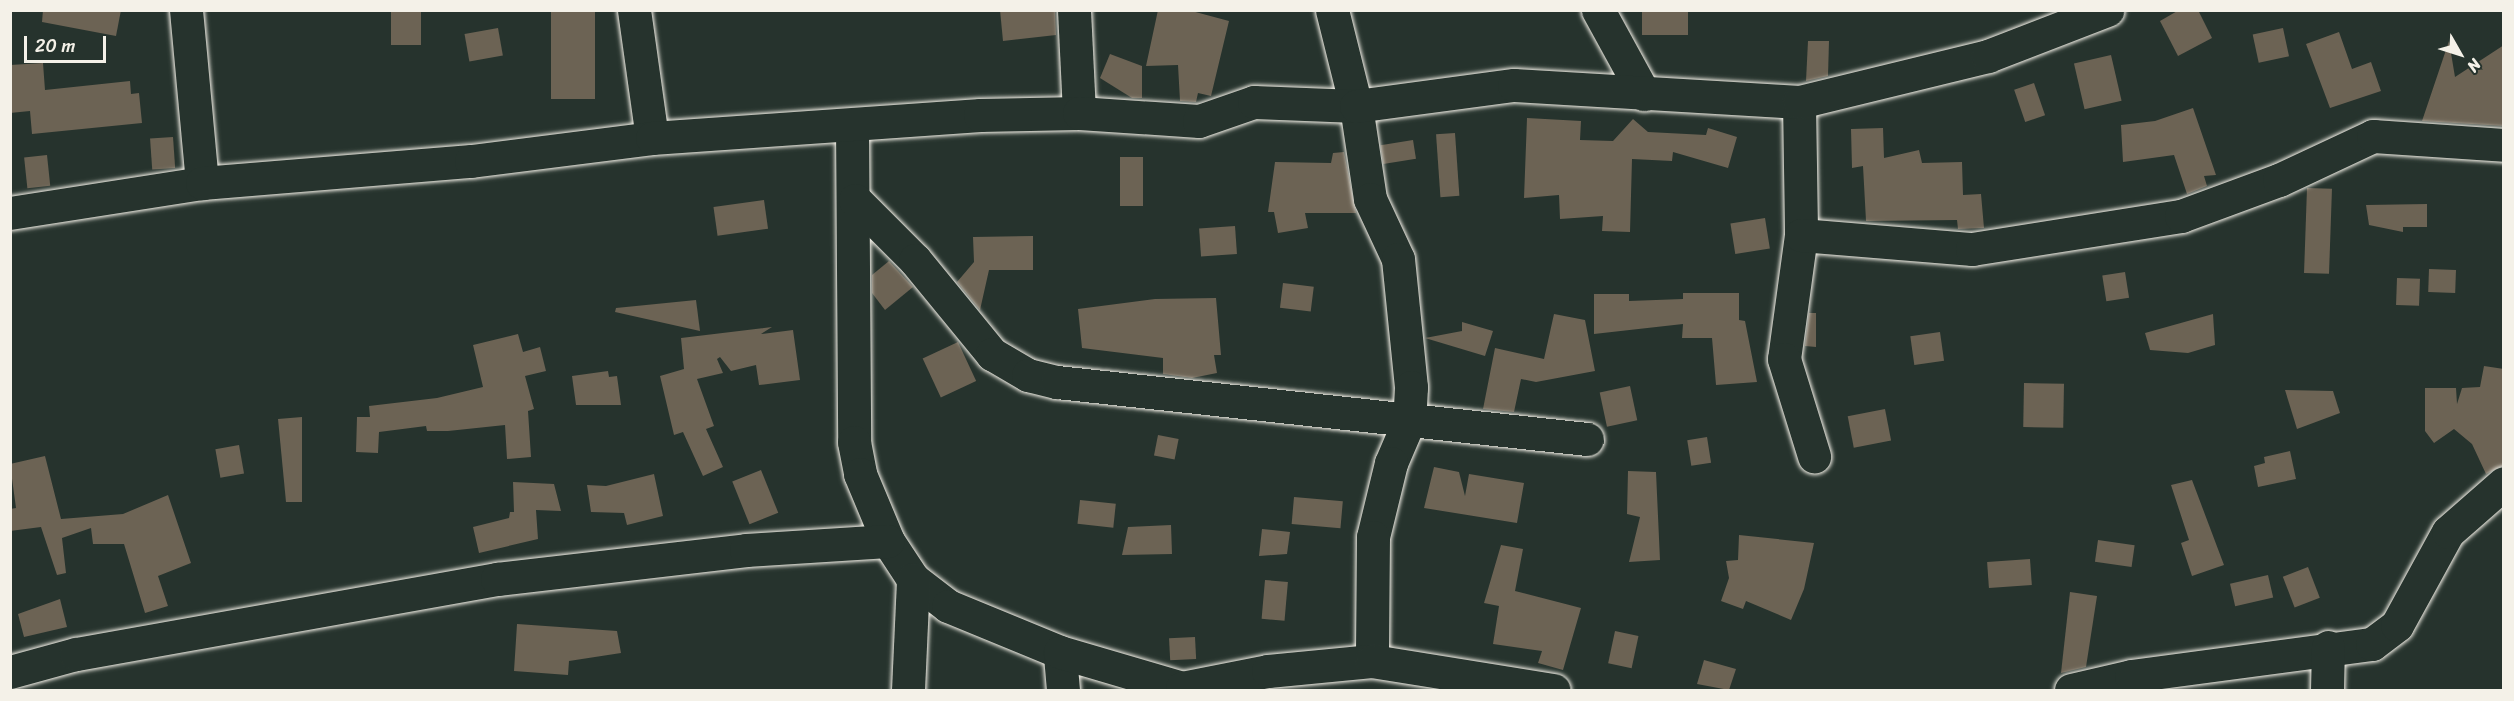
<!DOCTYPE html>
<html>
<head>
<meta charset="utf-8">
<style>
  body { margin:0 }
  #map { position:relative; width:2514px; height:701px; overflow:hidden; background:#26332d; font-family:Sriracha,sans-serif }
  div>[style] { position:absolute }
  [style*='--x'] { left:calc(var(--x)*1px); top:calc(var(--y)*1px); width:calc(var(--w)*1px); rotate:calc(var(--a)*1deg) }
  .building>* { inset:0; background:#6c6354; transform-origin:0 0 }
  .roads { filter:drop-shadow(0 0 2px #f4f1e8) drop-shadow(0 0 2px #f4f1e8) }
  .minor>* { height:33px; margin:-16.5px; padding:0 16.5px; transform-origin:16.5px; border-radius:16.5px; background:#26332d }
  span { translate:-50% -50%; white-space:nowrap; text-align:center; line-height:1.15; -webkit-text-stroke:6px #26332d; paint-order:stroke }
  .frame { position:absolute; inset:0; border:12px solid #f4f1e8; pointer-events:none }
  .north { position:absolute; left:2430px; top:24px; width:60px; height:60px; -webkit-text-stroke:4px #26332d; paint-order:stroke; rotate:129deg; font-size:16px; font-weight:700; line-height:24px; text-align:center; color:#f4f1e8 }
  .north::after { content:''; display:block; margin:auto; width:21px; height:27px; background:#f4f1e8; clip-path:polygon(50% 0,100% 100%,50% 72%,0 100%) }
  .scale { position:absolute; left:24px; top:36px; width:82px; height:27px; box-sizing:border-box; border:3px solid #f4f1e8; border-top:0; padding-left:8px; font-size:18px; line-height:21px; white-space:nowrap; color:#f4f1e8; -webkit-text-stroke:4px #26332d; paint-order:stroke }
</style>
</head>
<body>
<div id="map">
  <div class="building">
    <div style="clip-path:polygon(43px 10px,121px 10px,116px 36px,42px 22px)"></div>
    <div style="left:391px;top:10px;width:30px;height:35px"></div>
    <div style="left:551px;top:10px;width:44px;height:89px"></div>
    <div style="clip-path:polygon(1000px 10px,1055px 10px,1056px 35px,1003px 41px)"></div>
    <div style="clip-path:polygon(1158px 10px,1188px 10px,1229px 21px,1211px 96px,1198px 93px,1196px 102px,1180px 101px,1178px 65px,1146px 66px)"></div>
    <div style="clip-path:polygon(2179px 10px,2198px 10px,2212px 38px,2178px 56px,2160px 21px)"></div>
    <div style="left:1642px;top:11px;width:46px;height:24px"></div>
    <div style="left:498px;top:28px;width:28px;height:34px;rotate:80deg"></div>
    <div style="left:2283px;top:28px;width:29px;height:31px;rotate:78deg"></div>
    <div style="clip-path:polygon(2339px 32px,2352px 69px,2371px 62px,2381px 91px,2330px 108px,2306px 44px)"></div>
    <div style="clip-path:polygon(1808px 41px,1829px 41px,1828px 76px,1806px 81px)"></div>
    <div style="clip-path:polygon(2449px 41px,2455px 77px,2504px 45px,2504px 126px,2422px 121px)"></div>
    <div style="clip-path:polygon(1110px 54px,1142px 66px,1142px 98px,1132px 98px,1100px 78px)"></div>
    <div style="left:2111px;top:55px;width:47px;height:38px;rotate:77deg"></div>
    <div style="clip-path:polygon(43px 63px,45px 90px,130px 81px,131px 94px,139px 93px,142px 123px,32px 134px,30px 111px,10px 113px,10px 65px)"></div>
    <div style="left:2034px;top:83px;width:34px;height:21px;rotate:71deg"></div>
    <div style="clip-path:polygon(2193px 108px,2216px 175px,2204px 176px,2207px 186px,2187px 194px,2174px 155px,2123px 162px,2121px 125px,2155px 121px)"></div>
    <div style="clip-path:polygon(1527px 118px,1581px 121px,1580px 140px,1613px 141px,1633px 119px,1648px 132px,1706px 135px,1708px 128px,1737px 137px,1728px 168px,1673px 152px,1672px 161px,1632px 159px,1630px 232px,1602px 231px,1603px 216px,1560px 219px,1559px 195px,1524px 198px)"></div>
    <div style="clip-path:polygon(1883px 128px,1884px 158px,1919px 150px,1922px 163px,1962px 162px,1963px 195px,1981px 194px,1984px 228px,1958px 229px,1957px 220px,1866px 221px,1863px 166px,1852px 168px,1851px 129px)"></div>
    <div style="left:1455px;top:133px;width:63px;height:19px;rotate:86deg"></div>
    <div style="left:173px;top:137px;width:31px;height:23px;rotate:86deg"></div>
    <div style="left:1413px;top:140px;width:19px;height:33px;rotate:81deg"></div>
    <div style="clip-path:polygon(1344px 152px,1356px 213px,1305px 213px,1308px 228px,1278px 233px,1274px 212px,1268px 212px,1275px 162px,1331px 163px,1333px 153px)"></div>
    <div style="left:47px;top:155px;width:31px;height:23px;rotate:84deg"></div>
    <div style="left:1143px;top:157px;width:49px;height:23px;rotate:90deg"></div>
    <div style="left:2307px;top:188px;width:25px;height:85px;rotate:2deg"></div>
    <div style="left:764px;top:200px;width:29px;height:51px;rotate:82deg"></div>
    <div style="clip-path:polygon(2427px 204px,2427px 227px,2403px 227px,2403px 232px,2369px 225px,2366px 205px)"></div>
    <div style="left:1765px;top:218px;width:31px;height:35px;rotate:81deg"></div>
    <div style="left:1235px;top:226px;width:28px;height:36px;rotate:86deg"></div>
    <div style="clip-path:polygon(1033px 236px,1033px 270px,989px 270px,980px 310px,957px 282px,974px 262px,973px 237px)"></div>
    <div style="clip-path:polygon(889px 261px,913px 287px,885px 310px,872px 293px,872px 275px)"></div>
    <div style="left:2429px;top:269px;width:27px;height:23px;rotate:2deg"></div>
    <div style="left:2125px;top:272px;width:26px;height:23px;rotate:81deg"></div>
    <div style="left:2397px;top:278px;width:23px;height:27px;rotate:2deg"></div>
    <div style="left:1283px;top:283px;width:31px;height:25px;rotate:7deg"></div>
    <div style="clip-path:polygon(1683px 293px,1739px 293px,1739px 320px,1745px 321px,1757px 382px,1716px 385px,1712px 338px,1682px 338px,1683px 324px,1594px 334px,1594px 294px,1629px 294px,1629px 301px,1683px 299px)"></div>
    <div style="clip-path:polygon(1216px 298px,1221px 355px,1214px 355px,1217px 373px,1192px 378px,1163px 374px,1163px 358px,1082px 348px,1078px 309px,1155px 299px)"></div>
    <div style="clip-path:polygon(696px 300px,700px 331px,615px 312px,616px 308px)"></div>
    <div style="clip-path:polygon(1809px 313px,1816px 313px,1816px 347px,1805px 346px)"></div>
    <div style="clip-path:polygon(1554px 314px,1585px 320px,1595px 371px,1536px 382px,1521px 379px,1514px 412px,1483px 409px,1495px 348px,1544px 359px)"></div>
    <div style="clip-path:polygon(2213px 314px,2215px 345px,2188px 353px,2150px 350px,2145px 333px)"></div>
    <div style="clip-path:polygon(1462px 322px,1493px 331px,1485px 356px,1425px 338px,1462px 331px)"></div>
    <div style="clip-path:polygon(772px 327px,761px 334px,793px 330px,800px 380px,759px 385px,756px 365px,731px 371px,720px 357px,717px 359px,723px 373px,697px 379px,714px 426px,706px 429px,723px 467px,703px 476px,683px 432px,674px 435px,660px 376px,684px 369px,681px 338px)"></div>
    <div style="left:1940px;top:332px;width:29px;height:30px;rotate:82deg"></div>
    <div style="clip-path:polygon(518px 334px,523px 352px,540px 347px,546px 371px,525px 376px,534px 409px,528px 411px,531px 457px,507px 459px,505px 425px,448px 431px,427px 431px,426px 426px,379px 432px,378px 453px,356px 452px,357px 417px,370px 417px,369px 406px,437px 398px,483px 387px,473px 345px)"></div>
    <div style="left:958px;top:342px;width:43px;height:39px;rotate:65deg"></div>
    <div style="clip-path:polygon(2484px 366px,2504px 369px,2504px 465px,2486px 474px,2472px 444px,2454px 429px,2434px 443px,2425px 431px,2425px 388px,2456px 388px,2457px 404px,2462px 388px,2480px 387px)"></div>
    <div style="clip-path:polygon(608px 371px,609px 377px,617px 376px,621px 405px,576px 405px,572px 376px)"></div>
    <div style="left:2024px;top:383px;width:40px;height:44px;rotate:1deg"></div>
    <div style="left:1630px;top:386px;width:35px;height:31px;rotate:78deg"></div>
    <div style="clip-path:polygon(2285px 390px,2333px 391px,2340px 413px,2297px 429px)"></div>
    <div style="left:1885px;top:409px;width:32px;height:38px;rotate:79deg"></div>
    <div style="clip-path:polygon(302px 417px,302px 502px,286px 502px,278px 419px)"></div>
    <div style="left:1158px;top:435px;width:21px;height:21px;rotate:11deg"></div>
    <div style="left:1707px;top:437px;width:26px;height:20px;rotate:81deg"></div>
    <div style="left:239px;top:445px;width:29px;height:24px;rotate:80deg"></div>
    <div style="clip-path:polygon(2290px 451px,2296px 479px,2258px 487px,2254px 466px,2265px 463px,2264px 457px)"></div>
    <div style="clip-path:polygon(45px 456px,61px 519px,123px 514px,168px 495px,191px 563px,158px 576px,168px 606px,145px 613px,124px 544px,93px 544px,91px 528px,62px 538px,66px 573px,57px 575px,41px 527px,10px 531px,10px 509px,16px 508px,10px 464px)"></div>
    <div style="clip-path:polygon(1434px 467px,1459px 472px,1465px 496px,1469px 474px,1524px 483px,1517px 523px,1424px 508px)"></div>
    <div style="left:761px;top:470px;width:46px;height:31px;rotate:68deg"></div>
    <div style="clip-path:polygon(1628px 471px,1656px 472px,1660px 560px,1629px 562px,1640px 517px,1627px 514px)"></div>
    <div style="clip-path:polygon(654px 474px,663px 516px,627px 525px,624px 513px,591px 512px,587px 485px,606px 486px)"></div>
    <div style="clip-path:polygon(2192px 480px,2224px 565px,2192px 576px,2181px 543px,2189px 540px,2171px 485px)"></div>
    <div style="clip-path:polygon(513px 482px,554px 484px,561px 511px,536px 510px,538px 539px,479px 553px,473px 527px,509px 518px,510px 512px,514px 512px)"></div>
    <div style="left:1294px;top:497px;width:49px;height:27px;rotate:5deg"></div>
    <div style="left:1080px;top:500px;width:36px;height:24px;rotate:6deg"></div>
    <div style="clip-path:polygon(1171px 525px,1172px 554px,1122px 555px,1128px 527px)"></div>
    <div style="clip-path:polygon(1262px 529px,1290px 532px,1287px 554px,1259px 556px)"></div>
    <div style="clip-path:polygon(1739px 535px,1814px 543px,1804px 589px,1791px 620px,1746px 601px,1743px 609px,1721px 601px,1729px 578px,1726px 561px,1738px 560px)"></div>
    <div style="left:2098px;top:540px;width:37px;height:22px;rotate:8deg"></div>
    <div style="clip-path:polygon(1501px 545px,1523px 549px,1515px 591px,1581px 608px,1563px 670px,1538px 663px,1542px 651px,1493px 644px,1499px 606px,1484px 603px)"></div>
    <div style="left:2030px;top:559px;width:26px;height:43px;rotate:86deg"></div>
    <div style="left:2308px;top:567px;width:33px;height:27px;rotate:69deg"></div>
    <div style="left:2268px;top:575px;width:23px;height:39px;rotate:77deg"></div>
    <div style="left:1265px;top:580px;width:23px;height:39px;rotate:5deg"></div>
    <div style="clip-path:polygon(2070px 592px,2097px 596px,2086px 667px,2061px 673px)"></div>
    <div style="clip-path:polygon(60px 599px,67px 627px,24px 637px,18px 614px)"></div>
    <div style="clip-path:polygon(517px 624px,617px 631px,621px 653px,569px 661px,568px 675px,514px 671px)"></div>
    <div style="left:1615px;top:631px;width:24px;height:33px;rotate:12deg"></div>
    <div style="left:1195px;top:637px;width:22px;height:26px;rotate:87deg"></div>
    <div style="clip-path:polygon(1704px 660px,1736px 669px,1729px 690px,1697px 684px)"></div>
  </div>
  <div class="roads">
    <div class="minor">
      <div style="--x:186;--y:10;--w:174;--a:84.7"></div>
      <div style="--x:634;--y:10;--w:129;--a:82"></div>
      <div style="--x:1074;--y:10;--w:103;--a:87.2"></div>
      <div style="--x:1332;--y:10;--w:99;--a:76"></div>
      <div style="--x:1356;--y:106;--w:94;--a:81.4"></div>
      <div style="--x:1370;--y:199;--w:66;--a:65"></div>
      <div style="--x:1398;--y:259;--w:129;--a:84.2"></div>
      <div style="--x:1411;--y:387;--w:34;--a:93"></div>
      <div style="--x:1409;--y:421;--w:46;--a:113.2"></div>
      <div style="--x:1391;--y:463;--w:76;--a:103.7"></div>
      <div style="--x:1373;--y:537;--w:124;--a:90.5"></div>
      <div style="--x:1598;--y:10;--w:96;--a:61.3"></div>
      <div style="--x:1799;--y:102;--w:133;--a:89.1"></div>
      <div style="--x:1801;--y:235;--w:125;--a:97.8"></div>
      <div style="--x:1784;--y:359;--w:102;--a:72.8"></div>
      <div style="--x:852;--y:125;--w:317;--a:89.6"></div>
      <div style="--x:854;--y:442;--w:33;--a:79"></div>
      <div style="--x:860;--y:474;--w:73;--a:67.3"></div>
      <div style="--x:888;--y:541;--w:45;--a:56.7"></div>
      <div style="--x:913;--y:579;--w:44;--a:37.6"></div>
      <div style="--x:948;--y:606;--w:121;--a:22.3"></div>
      <div style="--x:855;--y:200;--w:85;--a:45"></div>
      <div style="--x:915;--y:260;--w:122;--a:50.7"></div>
      <div style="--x:992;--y:354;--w:42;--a:30.3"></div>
      <div style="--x:1028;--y:375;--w:30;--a:14"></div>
      <div style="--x:1057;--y:382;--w:533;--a:6.14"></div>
      <div style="--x:10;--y:213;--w:194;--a:-8.9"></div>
      <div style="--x:202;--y:183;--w:270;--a:-4.7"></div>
      <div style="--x:471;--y:161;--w:182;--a:-7.2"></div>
      <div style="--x:652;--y:138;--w:329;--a:-4"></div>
      <div style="--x:980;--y:115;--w:99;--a:-1.2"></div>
      <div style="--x:1079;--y:113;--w:120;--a:3.8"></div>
      <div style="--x:1199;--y:121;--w:58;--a:-19.1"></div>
      <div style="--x:1254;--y:102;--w:102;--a:2.2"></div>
      <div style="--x:1356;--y:106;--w:159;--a:-7.6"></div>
      <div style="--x:1514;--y:85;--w:286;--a:3.4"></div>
      <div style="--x:1799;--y:102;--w:195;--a:-13.7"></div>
      <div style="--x:1988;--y:56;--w:128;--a:-21.1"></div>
      <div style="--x:1801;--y:235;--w:172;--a:4.7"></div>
      <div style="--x:1972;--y:249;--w:212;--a:-9"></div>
      <div style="--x:2181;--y:216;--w:104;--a:-20.2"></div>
      <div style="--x:2279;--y:180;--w:104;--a:-25.1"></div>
      <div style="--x:2373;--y:136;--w:131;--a:3.9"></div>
      <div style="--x:10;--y:672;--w:68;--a:-15.3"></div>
      <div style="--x:76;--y:654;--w:428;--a:-10.1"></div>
      <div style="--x:497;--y:579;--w:251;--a:-6.6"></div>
      <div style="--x:746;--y:550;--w:142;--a:-3.6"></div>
      <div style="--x:908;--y:690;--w:111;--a:-87.4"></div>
      <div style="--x:1063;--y:690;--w:38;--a:-95"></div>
      <div style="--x:1060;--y:652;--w:127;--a:16.4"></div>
      <div style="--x:1182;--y:688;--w:88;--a:-11.2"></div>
      <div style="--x:1268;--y:671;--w:104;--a:-5.5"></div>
      <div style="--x:1372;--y:661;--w:184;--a:9.1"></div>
      <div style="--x:2071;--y:690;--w:62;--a:-13.1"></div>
      <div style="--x:2131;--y:676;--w:243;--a:-7.6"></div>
      <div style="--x:2372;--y:644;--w:31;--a:-37"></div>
      <div style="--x:2397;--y:625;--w:106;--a:-61.3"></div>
      <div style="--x:2448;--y:532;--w:74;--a:-41.2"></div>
      <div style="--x:2327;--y:690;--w:43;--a:-88.7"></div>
    </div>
  </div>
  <div class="frame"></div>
  <div class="north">N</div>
  <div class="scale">20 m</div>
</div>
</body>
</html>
